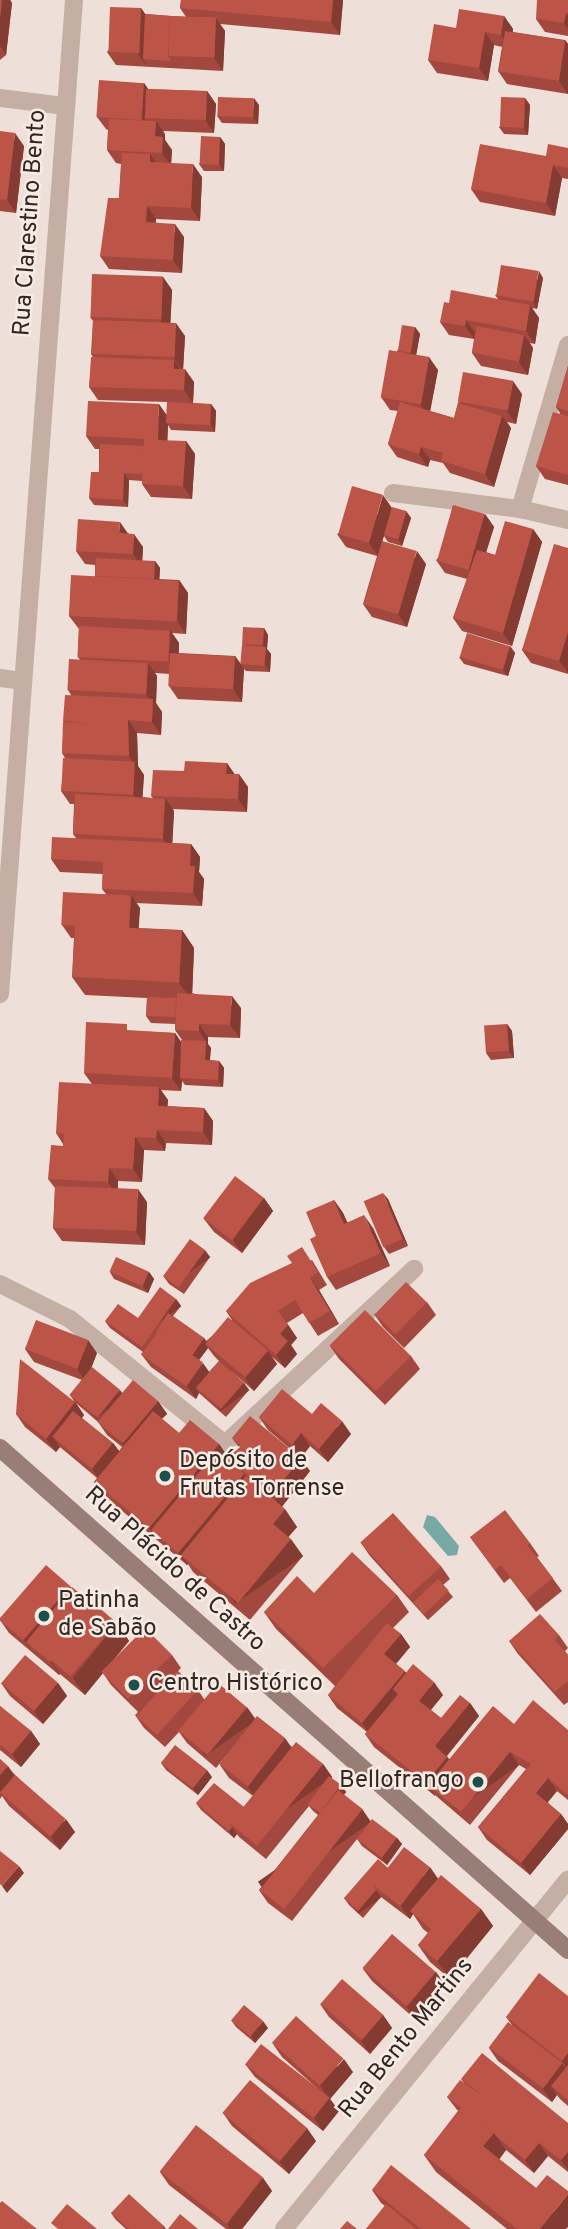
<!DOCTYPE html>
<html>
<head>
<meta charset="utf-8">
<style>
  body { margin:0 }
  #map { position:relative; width:568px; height:2229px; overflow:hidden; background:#eee0d8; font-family:Overpass,sans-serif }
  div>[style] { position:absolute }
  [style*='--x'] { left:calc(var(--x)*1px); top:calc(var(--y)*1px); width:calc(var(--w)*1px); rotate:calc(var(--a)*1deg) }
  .water>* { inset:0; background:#79a9a4 }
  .minor>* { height:18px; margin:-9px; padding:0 9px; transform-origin:9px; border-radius:9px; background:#c5afa5 }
  .secondary>* { height:18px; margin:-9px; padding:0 9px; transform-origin:9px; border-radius:9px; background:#987e77 }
  .wall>* { inset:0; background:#a2483e }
  .shaded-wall>* { inset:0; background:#843b32; transform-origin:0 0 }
  .building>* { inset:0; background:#bc5448; transform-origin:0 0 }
  .dots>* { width:19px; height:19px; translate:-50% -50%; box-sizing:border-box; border:4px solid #f7ebe3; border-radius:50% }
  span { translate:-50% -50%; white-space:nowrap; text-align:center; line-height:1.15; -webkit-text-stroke:5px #f7ebe3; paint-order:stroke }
  .street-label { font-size:24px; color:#312826 }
  .poi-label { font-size:24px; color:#312826 }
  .left { translate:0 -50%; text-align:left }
  .right { translate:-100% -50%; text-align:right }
</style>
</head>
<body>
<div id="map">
  <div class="water">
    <div style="clip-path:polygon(427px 1515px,435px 1517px,459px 1546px,457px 1555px,448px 1556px,423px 1527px)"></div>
  </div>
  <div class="minor">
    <div style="--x:0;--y:98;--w:64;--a:7.1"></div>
    <div style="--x:568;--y:345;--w:171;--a:106.3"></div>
    <div style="--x:520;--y:509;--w:49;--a:12.9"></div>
    <div style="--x:393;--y:493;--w:128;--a:7.2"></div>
    <div style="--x:0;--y:678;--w:21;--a:8"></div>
    <div style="--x:0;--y:994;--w:997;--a:-85.74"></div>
    <div style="--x:0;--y:1284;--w:78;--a:26.6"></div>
    <div style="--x:70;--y:1319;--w:199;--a:38.9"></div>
    <div style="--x:225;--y:1444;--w:258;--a:-42.8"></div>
    <div style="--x:284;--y:2229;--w:450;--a:-50.9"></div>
  </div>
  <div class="secondary">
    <div style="--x:0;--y:1448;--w:758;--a:41.47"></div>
  </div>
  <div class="wall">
    <div style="clip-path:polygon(0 0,10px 0,12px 3px,6px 55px,0 60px)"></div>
    <div style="clip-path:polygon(181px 0,343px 0,340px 35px,220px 24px,225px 31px,223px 71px,116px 65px,107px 52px,141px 8px,145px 14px,186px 17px,180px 8px)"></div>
    <div style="clip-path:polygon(568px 0,568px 36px,545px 32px,536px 19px)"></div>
    <div style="clip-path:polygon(504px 16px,513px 29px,513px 32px,565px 40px,568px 44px,568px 94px,507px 84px,498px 71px,502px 47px,494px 45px,488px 81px,437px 73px,428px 60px,456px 28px)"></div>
    <div style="clip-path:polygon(144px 83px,148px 89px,207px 91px,216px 104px,214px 133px,163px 131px,165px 134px,165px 140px,172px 150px,171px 163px,202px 177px,200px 221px,156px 219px,156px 223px,184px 237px,182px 273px,109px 269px,100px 256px,119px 198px,121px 164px,116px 163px,107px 150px,108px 130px,106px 129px,97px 117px)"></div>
    <div style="clip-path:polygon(525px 98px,530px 105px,528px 135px,504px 134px,499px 127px)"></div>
    <div style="clip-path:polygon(259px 105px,258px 124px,222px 123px,217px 116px)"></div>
    <div style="clip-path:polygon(0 131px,24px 146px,16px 213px,0 211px)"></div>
    <div style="clip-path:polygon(220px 137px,225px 144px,224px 171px,204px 171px,199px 164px)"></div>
    <div style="clip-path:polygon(568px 148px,568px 179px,562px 178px,555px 216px,480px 202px,471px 189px,546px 156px)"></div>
    <div style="clip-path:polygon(163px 277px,172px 290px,170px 323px,185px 336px,183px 369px,194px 382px,193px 403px,211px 404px,216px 411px,215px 432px,171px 430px,168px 425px,167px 441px,186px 441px,195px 454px,192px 499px,151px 497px,142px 484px,142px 481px,129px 480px,128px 507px,94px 505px,89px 498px,99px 472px,99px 449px,95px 449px,86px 436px,167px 414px,167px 402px,98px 400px,89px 387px,93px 357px,91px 354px,93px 321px,90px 317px)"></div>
    <div style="clip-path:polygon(543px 278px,537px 309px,532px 308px,539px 318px,535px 344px,530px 343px,533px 348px,528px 375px,481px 366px,472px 353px,474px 339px,449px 335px,440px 322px,498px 299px,495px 295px)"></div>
    <div style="clip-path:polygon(415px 327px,420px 334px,416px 355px,438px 370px,430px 411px,454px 418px,458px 403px,458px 402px,522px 394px,516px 424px,507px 422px,511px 428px,494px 487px,450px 473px,443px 463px,430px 460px,428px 467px,397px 457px,388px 444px,398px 411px,390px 410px,381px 397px,397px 351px)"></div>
    <div style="clip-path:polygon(568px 366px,568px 485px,545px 479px,536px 466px,560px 413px,556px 407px)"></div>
    <div style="clip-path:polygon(392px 508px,406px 511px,411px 518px,402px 546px,388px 542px,384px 536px,382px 541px,426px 564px,407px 627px,372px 617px,363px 604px,377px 556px,346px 547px,337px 534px)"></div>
    <div style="clip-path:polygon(485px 514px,494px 527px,486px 552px,495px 555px,533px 529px,542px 542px,512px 646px,462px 631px,453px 618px,467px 579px,445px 573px,436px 560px)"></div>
    <div style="clip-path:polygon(128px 533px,143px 547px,142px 561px,155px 561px,160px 568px,159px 579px,179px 580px,188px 593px,186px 634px,172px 633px,179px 643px,179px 653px,235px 656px,241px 664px,243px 645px,242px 644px,264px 628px,268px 635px,267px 649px,271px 654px,270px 672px,246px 671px,244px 669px,242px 702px,178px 699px,169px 686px,170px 674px,155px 673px,157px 676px,156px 703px,162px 712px,161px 735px,137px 733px,138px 766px,144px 775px,142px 797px,153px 798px,151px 796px,184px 771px,227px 763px,234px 774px,248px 787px,247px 812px,172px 809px,174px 811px,172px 843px,191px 844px,200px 857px,199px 872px,204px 879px,202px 906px,136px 903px,140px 908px,138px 928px,182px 930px,194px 948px,192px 993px,241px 1008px,240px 1038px,208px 1037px,208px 1044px,211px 1048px,210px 1060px,219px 1061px,224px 1068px,223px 1087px,185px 1085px,182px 1081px,181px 1091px,160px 1090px,168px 1100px,167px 1106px,204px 1108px,213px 1121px,212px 1145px,166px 1143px,165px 1151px,144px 1150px,142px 1182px,118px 1181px,118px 1188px,147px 1202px,145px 1245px,62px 1241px,53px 1228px,55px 1188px,48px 1179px,63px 1146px,63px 1144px,56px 1133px,92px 1084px,84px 1073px,132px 1031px,175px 1033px,181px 1042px,182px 1040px,175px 1030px,175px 1024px,151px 1023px,146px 1016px,147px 998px,85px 995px,72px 977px,74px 938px,71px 938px,62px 925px,106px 894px,102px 889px,103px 874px,60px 872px,51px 859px,76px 838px,73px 834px,74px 804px,70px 804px,61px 791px,65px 758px,62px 753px,64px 722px,63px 721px,71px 695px,68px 690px,80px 660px,78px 657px,79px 629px,69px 616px,95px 576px,95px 565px,85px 564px,76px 551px)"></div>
    <div style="clip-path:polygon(568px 548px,568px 674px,531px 663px,522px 650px)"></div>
    <div style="clip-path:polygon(510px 646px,515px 653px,508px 676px,464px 664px,459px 657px)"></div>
    <div style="clip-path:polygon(507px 1024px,512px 1031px,514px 1058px,491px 1060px,486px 1053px)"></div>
    <div style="clip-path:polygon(264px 1198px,273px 1211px,242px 1253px,214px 1232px,204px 1219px)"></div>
    <div style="clip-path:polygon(388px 1199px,408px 1246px,389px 1254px,384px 1247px)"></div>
    <div style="clip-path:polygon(334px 1200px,343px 1213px,347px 1222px,373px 1228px,390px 1266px,336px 1290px,327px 1277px,316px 1236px)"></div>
    <div style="clip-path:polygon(210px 1257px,184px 1294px,169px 1284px,164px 1277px)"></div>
    <div style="clip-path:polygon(evenodd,312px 1260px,327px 1285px,319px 1290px,339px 1324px,318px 1336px,303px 1313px,287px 1323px,297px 1338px,291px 1345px,297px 1354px,285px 1368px,271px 1356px,277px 1364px,254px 1391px,230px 1370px,244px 1383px,249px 1390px,226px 1417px,199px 1393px,196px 1399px,151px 1367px,141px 1354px,143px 1352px,110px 1328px,105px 1321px,138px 1318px,176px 1299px,181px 1306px,173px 1316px,204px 1338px,206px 1341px,232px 1320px,226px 1311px,312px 1260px,208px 1348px,214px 1356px,219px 1361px,209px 1372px,199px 1360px,208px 1348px)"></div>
    <div style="clip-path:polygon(110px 1272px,149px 1272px,154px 1279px,148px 1293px,114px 1279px)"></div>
    <div style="clip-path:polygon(427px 1302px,436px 1315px,404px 1348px,383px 1327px,374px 1314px)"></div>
    <div style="clip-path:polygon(330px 1346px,411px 1356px,420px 1369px,385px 1405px,339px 1359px)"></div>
    <div style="clip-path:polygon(evenodd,25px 1349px,97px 1353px,91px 1368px,122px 1393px,158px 1401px,167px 1414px,162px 1419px,179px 1433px,219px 1444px,228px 1457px,227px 1460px,238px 1446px,232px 1438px,310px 1471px,282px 1506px,297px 1527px,288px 1537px,303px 1556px,250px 1620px,193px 1572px,188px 1564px,187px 1565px,103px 1495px,94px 1482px,97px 1478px,60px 1447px,56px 1452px,25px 1427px,16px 1414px,74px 1401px,70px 1395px,82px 1380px,34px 1362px,25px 1349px,76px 1403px,98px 1422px,107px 1435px,122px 1447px,119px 1451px,113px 1443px,82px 1418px,84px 1415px,76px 1403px)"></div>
    <div style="clip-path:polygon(312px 1414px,351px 1434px,328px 1462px,310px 1446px,301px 1458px,268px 1430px,259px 1417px)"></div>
    <div style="clip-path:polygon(470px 1537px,530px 1543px,539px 1556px,537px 1557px,562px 1591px,536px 1612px,510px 1578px,504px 1583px)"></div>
    <div style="clip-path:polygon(361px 1543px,441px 1566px,450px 1579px,443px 1585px,453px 1597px,428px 1620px,370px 1556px)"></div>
    <div style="clip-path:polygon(71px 1588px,117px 1623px,129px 1641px,114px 1659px,172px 1655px,181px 1668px,178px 1671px,198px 1690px,204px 1699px,255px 1719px,292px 1747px,323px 1764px,332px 1777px,331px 1778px,341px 1785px,346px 1792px,344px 1795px,362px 1809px,370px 1822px,397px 1838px,402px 1844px,387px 1865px,362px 1846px,357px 1839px,292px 1921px,268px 1903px,259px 1890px,318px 1815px,313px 1811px,309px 1806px,266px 1859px,239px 1837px,237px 1834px,234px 1838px,201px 1810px,196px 1803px,244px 1807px,253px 1796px,229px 1778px,220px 1765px,240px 1739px,216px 1768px,187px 1743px,179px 1732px,165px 1747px,144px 1728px,135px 1715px,138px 1712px,111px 1685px,103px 1673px,85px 1695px,60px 1674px,59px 1675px,9px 1633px,0 1620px)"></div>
    <div style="clip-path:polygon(314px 1593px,397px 1595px,409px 1612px,393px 1628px,401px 1634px,410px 1647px,396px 1664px,406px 1673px,443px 1695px,431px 1710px,441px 1718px,470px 1703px,479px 1716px,447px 1756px,449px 1759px,514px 1724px,568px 1730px,568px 1800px,557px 1791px,547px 1802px,561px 1814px,568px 1824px,568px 1829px,530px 1875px,487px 1840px,478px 1827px,526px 1769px,519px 1765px,470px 1825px,435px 1795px,435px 1796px,374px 1747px,365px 1734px,367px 1732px,337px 1708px,328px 1695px,335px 1686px,276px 1629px,264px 1612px)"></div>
    <div style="clip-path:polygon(559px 1635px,568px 1648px,565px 1651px,568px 1655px,568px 1702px,564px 1705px,518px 1654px,509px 1641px)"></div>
    <div style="clip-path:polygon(1px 1683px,58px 1683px,67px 1696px,43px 1724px,10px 1696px)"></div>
    <div style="clip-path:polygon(0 1706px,31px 1731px,40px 1744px,21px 1767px,0 1750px)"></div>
    <div style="clip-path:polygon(0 1759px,15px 1775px,75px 1832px,60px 1850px,9px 1806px,2px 1796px,0 1799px)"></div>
    <div style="clip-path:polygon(161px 1763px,212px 1777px,198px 1795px,166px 1770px)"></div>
    <div style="clip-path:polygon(388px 1868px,438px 1879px,481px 1909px,493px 1926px,450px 1979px,430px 1962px,418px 1945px,428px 1933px,423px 1929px,413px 1914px,410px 1919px,381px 1897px,363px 1918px,349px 1905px,344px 1898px)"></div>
    <div style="clip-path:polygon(363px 1969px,436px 1972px,445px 1985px,416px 2020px,372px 1981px)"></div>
    <div style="clip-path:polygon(568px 1996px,568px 2106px,560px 2099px,557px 2095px,552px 2102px,498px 2061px,489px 2048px,512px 2025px,506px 2017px)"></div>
    <div style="clip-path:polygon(320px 2004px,383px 2015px,392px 2028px,370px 2054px,329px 2017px)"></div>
    <div style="clip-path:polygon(231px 2020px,268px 2028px,255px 2043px,236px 2027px)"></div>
    <div style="clip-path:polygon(273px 2044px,353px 2072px,330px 2099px,339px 2111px,323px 2131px,255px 2077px,245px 2064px,318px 2089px,282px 2057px)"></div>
    <div style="clip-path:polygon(461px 2079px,568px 2123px,568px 2172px,548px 2156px,534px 2173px,505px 2149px,506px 2150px,499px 2159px,536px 2188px,566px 2229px,507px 2229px,436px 2172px,424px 2155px,458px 2111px,447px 2097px,464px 2083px)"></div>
    <div style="clip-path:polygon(223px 2113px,316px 2141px,289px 2174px,232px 2126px)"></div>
    <div style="clip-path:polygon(160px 2172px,263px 2178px,272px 2191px,242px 2229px,226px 2229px,169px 2185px)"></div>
    <div style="clip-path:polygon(372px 2190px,471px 2229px,366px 2229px,385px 2206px,381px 2203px)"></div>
    <div style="clip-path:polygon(111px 2213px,164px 2226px,166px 2229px,126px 2229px,116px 2220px)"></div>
  </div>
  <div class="shaded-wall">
    <div style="clip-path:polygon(2px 0,10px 0,12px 3px,6px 55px,0 46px,0 19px)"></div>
    <div style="clip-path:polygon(333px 0,343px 0,340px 35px,331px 22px)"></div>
    <div style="clip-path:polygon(141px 8px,150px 21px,143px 59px,147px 67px,138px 54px)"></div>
    <div style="clip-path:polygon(566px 13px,568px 16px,568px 29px,564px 23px)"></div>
    <div style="clip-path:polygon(504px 16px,513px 29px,510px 48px,501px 35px)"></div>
    <div style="clip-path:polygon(216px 18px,225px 31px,223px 71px,214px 58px)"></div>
    <div style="clip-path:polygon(485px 32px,494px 45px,488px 81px,479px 68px)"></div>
    <div style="clip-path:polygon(565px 40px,568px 44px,568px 94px,559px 81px)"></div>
    <div style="clip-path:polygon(144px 83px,153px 96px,144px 118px,151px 128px,151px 132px,142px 119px)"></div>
    <div style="clip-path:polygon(207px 91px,216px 104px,214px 133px,205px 120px)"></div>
    <div style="clip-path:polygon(254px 98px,259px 105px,258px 124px,253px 117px)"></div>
    <div style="clip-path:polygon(525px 98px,530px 105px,528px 135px,524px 129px)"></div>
    <div style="clip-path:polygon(156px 121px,165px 134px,165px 140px,172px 150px,171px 166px,162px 153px,155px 136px)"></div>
    <div style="clip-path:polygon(15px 133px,24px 146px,16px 213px,7px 200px)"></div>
    <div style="clip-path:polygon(220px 137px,225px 144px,224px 171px,219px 164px)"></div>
    <div style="clip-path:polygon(150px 154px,159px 167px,150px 162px)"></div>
    <div style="clip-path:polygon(193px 164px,202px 177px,200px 221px,191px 208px)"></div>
    <div style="clip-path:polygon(553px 165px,562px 178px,555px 216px,546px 203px)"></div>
    <div style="clip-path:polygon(147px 206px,156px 219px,155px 235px,146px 222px)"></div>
    <div style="clip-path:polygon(175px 224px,184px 237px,182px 273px,173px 260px)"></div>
    <div style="clip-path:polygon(539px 271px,543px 278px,537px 309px,533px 302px)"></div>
    <div style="clip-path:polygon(163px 277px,172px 290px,170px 334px,161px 321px)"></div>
    <div style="clip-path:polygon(530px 305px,539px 318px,535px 344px,526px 331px)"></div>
    <div style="clip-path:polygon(466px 320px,475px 333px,474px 339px,465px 326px)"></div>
    <div style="clip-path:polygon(176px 323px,185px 336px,183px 371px,174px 358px)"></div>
    <div style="clip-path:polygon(415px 327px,420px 334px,415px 361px,410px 354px)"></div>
    <div style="clip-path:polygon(524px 335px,533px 348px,528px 375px,519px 362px)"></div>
    <div style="clip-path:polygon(429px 357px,438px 370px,429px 417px,420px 404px)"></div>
    <div style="clip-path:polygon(174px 360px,183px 373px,174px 369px)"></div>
    <div style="clip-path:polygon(185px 369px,194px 382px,193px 403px,184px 390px)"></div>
    <div style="clip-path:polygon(513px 381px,522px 394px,516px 424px,507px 411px)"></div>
    <div style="clip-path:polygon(159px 404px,168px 417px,166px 423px,168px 425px,167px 453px,158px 440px)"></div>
    <div style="clip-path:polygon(211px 404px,216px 411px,215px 432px,211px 425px)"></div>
    <div style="clip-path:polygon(502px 416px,511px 428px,494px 487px,485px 474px)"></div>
    <div style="clip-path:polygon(186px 441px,195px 454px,192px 499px,183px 486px)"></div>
    <div style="clip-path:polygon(421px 447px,430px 460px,428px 467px,419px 454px)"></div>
    <div style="clip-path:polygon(124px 473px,129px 480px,128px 507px,123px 500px)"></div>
    <div style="clip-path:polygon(383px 495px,392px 508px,378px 556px,369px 543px)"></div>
    <div style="clip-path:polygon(406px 511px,411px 518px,402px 546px,398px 539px)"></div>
    <div style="clip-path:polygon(485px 514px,494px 527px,477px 582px,468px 569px)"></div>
    <div style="clip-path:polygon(120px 522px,129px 535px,119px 533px)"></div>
    <div style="clip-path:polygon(533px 529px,542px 542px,512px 646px,503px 633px)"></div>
    <div style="clip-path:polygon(134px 534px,143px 547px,142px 567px,133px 554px)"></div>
    <div style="clip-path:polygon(417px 551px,426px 564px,407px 627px,398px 614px)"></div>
    <div style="clip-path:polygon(155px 561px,160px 568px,159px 590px,154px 583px)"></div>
    <div style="clip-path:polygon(179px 580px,188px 593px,186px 634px,177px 621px)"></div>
    <div style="clip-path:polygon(264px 628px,268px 635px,267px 649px,271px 654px,270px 672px,265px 665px,266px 649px,262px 645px)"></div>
    <div style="clip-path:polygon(170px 630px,179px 643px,178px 674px,169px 661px)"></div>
    <div style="clip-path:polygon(568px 632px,568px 673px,559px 661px)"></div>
    <div style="clip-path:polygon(510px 646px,515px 653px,508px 676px,503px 670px)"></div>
    <div style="clip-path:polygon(235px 656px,244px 669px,242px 702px,233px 689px)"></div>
    <div style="clip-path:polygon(148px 663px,157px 676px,156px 703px,162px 712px,161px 735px,152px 722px,153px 703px,146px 694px)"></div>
    <div style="clip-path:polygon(128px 720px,137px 733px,138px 766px,144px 775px,142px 807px,133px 794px,134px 764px,129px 756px)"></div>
    <div style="clip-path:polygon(227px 763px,236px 776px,226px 774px)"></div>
    <div style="clip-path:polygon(239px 774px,248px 787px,247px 812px,238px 799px)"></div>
    <div style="clip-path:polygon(165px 798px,174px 811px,172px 852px,163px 839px)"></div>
    <div style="clip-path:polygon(191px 844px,200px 857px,199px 872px,204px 879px,202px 906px,193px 893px,190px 866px)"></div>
    <div style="clip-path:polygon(131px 895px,140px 908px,138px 941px,129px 928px)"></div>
    <div style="clip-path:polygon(182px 930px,194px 948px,192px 1000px,179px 983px)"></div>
    <div style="clip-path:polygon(232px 996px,241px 1008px,240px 1038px,230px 1025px)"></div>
    <div style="clip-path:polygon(199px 1024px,208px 1037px,208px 1044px,211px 1048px,209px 1067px,205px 1060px,206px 1041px,199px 1031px)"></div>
    <div style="clip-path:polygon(507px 1024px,512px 1031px,514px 1058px,509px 1051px)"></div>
    <div style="clip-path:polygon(175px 1033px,184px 1046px,180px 1078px,182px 1081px,181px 1091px,172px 1078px)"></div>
    <div style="clip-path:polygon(219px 1061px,224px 1068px,223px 1087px,218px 1080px)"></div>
    <div style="clip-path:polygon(159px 1087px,168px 1100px,167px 1119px,158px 1106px)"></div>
    <div style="clip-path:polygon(204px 1108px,213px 1121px,212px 1145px,203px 1132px)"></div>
    <div style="clip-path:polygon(157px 1130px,166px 1143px,165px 1151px,156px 1138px)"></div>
    <div style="clip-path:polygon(135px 1137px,144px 1150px,142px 1182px,133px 1169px)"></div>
    <div style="clip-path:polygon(109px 1168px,118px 1181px,117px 1195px,108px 1182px)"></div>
    <div style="clip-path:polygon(138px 1189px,147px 1202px,145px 1245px,136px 1232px)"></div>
    <div style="clip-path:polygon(383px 1193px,388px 1199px,408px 1246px,403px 1239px)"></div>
    <div style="clip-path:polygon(264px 1198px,273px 1211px,242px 1253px,233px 1240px)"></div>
    <div style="clip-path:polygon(334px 1200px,343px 1213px,354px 1237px,344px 1224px)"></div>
    <div style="clip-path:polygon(364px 1215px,373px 1228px,390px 1266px,381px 1253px)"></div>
    <div style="left:205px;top:1250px;width:9px;height:45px;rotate:54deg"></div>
    <div style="clip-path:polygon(149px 1272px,154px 1279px,148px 1293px,143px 1286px)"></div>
    <div style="clip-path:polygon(310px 1278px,319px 1290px,339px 1324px,330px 1311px)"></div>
    <div style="left:176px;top:1299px;width:9px;height:59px;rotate:54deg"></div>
    <div style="clip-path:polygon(288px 1325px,297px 1338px,291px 1345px,297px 1354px,285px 1368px,276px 1355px,280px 1334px)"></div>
    <div style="clip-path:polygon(204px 1338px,209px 1345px,205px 1344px,208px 1348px,196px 1364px,191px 1357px)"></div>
    <div style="clip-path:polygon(88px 1340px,97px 1353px,86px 1382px,77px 1369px)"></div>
    <div style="clip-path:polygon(268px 1351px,277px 1364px,254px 1391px,245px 1378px)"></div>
    <div style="clip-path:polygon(203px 1363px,212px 1376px,196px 1388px,199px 1393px,196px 1399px,187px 1386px)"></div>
    <div style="left:244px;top:1383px;width:9px;height:35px;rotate:54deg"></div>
    <div style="left:120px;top:1390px;width:9px;height:36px;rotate:54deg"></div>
    <div style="left:158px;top:1401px;width:16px;height:54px;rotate:55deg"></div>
    <div style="clip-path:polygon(75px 1402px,84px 1415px,62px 1444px,52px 1436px,60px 1447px,56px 1452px,46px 1439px)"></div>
    <div style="clip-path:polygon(342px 1421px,351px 1434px,328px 1462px,319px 1449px)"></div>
    <div style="clip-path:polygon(301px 1433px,310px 1446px,301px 1458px,292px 1445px)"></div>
    <div style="clip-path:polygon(113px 1443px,122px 1455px,101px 1482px,92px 1469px)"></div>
    <div style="clip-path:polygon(219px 1444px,228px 1457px,160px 1538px,151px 1530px,158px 1541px,149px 1528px)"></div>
    <div style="clip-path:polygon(301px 1458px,310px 1471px,281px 1508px,272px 1495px)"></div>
    <div style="clip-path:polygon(244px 1474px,253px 1487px,181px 1555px,188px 1564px,187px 1565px,178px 1553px)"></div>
    <div style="clip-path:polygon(285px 1509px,297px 1527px,285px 1541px,273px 1524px)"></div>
    <div style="left:291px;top:1539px;width:21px;height:83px;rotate:55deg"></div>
    <div style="clip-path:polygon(70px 1586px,79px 1598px,26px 1642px,33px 1653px,24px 1640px)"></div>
    <div style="clip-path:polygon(117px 1623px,129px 1641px,85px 1695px,73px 1678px)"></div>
    <div style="clip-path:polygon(401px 1634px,410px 1647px,393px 1667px,384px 1654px)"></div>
    <div style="left:51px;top:1661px;width:16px;height:1px;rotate:55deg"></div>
    <div style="clip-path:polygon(405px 1671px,414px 1684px,398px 1694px,393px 1689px,401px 1700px,371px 1736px,362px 1723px)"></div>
    <div style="clip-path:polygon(434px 1682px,443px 1695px,428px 1713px,419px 1701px)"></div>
    <div style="clip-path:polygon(58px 1683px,67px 1696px,43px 1724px,34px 1711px)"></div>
    <div style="clip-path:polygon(470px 1703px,479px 1716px,444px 1759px,435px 1746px)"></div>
    <div style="left:247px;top:1707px;width:16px;height:62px;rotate:55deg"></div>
    <div style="clip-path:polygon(31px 1731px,40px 1744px,21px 1767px,12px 1754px)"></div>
    <div style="clip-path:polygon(285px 1738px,294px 1751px,257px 1800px,248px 1787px)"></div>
    <div style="left:510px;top:1752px;width:16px;height:77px;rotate:55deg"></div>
    <div style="clip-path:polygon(447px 1757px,456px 1770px,428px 1785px,435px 1795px,435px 1796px,426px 1783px)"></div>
    <div style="left:323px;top:1764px;width:16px;height:105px;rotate:55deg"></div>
    <div style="clip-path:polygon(8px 1766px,17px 1779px,0 1793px,0 1775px)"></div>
    <div style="clip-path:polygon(207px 1770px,212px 1777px,198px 1795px,193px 1788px)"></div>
    <div style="clip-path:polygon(548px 1778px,557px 1791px,545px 1806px,536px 1793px)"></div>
    <div style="left:341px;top:1785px;width:9px;height:35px;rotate:54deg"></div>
    <div style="left:362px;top:1809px;width:16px;height:127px;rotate:55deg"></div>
    <div style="clip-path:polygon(561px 1814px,568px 1824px,568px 1829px,530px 1875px,521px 1863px)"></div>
    <div style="clip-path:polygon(66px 1819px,75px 1832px,60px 1850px,51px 1837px)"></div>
    <div style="clip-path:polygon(232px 1827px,237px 1834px,234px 1838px,229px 1831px)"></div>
    <div style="clip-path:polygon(397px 1838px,402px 1844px,387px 1865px,382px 1858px)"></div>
    <div style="clip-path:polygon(19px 1866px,24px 1873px,7px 1893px,2px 1886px)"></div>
    <div style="clip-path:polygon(430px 1867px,439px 1880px,410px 1911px,413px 1914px,410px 1919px,401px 1906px)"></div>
    <div style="left:376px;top:1890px;width:9px;height:28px;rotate:54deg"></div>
    <div style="clip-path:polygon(481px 1909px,493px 1926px,450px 1979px,437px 1961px)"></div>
    <div style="clip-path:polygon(436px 1972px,445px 1985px,416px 2020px,407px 2007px)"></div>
    <div style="clip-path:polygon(383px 2015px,392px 2028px,370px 2054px,361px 2041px)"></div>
    <div style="clip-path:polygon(263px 2021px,268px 2028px,255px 2043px,251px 2036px)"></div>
    <div style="clip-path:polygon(568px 2053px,568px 2069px,562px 2061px)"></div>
    <div style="clip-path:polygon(344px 2059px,353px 2072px,330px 2099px,339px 2111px,323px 2131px,314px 2118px,329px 2099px,320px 2086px)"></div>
    <div style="clip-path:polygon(562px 2063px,568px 2072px,551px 2086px,557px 2095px,552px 2102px,543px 2089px)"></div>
    <div style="clip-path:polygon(307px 2128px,316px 2141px,289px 2174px,279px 2161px)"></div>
    <div style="clip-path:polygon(494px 2133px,506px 2150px,496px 2164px,483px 2146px)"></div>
    <div style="clip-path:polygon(539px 2143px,548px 2156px,534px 2173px,525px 2160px)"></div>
    <div style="clip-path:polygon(568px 2152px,568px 2170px,561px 2160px)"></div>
    <div style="clip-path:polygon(263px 2178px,272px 2191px,242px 2229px,230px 2229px,227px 2224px)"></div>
    <div style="clip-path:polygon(568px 2194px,568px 2227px,566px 2229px,540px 2229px)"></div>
  </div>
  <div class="building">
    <div style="clip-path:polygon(0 0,2px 0,0 19px)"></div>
    <div style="clip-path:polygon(181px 0,333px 0,331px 22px,180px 8px)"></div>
    <div style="clip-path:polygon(537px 0,568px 0,568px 13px,566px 13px,564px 23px,536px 19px)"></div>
    <div style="left:110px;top:7px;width:31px;height:45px;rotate:2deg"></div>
    <div style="clip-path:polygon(459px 9px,504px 16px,501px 35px,485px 32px,479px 68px,428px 60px,434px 24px,456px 28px)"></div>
    <div style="clip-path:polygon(145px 14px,170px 16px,168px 56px,171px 61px,143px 59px)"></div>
    <div style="left:170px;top:16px;width:46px;height:40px;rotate:2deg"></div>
    <div style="left:505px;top:31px;width:61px;height:41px;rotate:9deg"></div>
    <div style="left:99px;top:80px;width:45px;height:37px;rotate:4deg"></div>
    <div style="left:146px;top:89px;width:61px;height:29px;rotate:2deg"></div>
    <div style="left:218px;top:97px;width:36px;height:19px;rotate:2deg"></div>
    <div style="left:501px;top:97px;width:24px;height:30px;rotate:2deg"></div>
    <div style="clip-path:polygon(109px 119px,156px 121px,155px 136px,163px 137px,162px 153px,107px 150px)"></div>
    <div style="clip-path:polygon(0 131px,15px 133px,7px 200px,0 199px)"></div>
    <div style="left:201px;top:136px;width:19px;height:28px;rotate:3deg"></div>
    <div style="clip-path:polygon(480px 144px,546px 156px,548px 144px,568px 148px,568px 168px,553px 165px,546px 203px,471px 189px)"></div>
    <div style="clip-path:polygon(122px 153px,150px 154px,150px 162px,193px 164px,191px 208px,147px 206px,146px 222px,175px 224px,173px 260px,100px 256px,108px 198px,119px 198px)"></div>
    <div style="left:501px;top:265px;width:38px;height:31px;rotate:9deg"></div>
    <div style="left:92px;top:274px;width:71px;height:43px;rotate:2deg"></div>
    <div style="clip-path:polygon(451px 290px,530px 305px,526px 331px,466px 320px,465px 326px,440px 322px,444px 302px,449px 303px)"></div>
    <div style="left:93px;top:320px;width:83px;height:34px;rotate:2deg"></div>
    <div style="left:402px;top:325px;width:13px;height:26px;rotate:9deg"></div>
    <div style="left:477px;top:326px;width:48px;height:27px;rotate:11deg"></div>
    <div style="left:389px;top:350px;width:41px;height:48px;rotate:10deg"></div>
    <div style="clip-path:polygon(91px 357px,174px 360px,174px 369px,185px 369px,184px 390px,89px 387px)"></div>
    <div style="clip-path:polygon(568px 366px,568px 411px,556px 407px)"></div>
    <div style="left:463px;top:372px;width:51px;height:30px;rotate:10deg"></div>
    <div style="clip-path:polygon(88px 401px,159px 404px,158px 440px,186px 441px,183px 486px,142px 484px,144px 439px,86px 436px)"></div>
    <div style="left:167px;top:402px;width:44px;height:21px;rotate:3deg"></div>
    <div style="clip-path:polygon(400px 402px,454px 418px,458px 403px,502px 416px,485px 474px,441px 461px,443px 453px,421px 447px,419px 454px,388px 444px)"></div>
    <div style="clip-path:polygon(553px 412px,568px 416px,568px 475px,536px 466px)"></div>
    <div style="clip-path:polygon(100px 444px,144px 446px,143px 474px,124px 473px,123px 500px,89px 498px,91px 472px,99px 472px)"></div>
    <div style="left:352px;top:486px;width:32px;height:50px;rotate:16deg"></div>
    <div style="left:453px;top:505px;width:33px;height:58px;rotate:16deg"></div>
    <div style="left:392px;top:507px;width:15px;height:29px;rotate:16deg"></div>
    <div style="clip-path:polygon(78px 519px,120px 522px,119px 533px,134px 534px,133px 554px,76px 551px)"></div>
    <div style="clip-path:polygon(505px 521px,533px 529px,503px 633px,453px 618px,477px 550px,495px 555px)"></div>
    <div style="left:382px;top:541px;width:36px;height:66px;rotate:16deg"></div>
    <div style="clip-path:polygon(554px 544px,568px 548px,568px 632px,559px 661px,522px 650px)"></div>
    <div style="left:96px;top:558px;width:59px;height:18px;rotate:3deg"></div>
    <div style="left:71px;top:575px;width:108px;height:41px;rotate:3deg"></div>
    <div style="left:79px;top:626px;width:91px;height:31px;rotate:3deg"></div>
    <div style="left:243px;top:627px;width:21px;height:17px;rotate:3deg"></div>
    <div style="left:467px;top:633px;width:45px;height:25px;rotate:17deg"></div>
    <div style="left:242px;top:645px;width:24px;height:19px;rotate:5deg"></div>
    <div style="left:170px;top:653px;width:65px;height:33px;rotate:3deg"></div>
    <div style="left:69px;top:659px;width:79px;height:31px;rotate:3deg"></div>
    <div style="clip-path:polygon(65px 695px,153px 699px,152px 722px,128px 720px,129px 756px,62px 753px,63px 722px,91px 724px,63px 721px)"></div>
    <div style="left:63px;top:758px;width:72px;height:33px;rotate:3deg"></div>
    <div style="clip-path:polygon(185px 761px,227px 763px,226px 774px,239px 774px,238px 799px,151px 796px,153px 770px,184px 771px)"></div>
    <div style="left:75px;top:794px;width:90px;height:40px;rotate:3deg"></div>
    <div style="clip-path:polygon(52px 837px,191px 844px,190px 866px,195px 866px,193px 893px,102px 889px,103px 862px,51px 859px)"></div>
    <div style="left:63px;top:892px;width:68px;height:33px;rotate:3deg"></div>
    <div style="left:75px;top:925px;width:107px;height:52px;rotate:3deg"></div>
    <div style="clip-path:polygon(177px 993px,232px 996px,230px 1025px,199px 1024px,199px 1031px,175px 1030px)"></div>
    <div style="left:147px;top:997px;width:29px;height:19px;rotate:2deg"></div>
    <div style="clip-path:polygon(86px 1022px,127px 1024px,127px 1030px,175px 1033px,172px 1078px,84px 1073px)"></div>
    <div style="left:507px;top:1024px;width:27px;height:23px;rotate:86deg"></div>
    <div style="clip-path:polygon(181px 1040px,206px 1041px,205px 1060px,219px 1061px,218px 1080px,180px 1078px)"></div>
    <div style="clip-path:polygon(59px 1082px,159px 1087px,158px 1106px,204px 1108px,203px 1132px,157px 1130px,156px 1138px,135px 1137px,133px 1169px,109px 1168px,108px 1182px,48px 1179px,51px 1145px,63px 1146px,64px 1134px,56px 1133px)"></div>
    <div style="left:235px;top:1176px;width:36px;height:53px;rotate:37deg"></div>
    <div style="left:55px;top:1186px;width:83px;height:42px;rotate:2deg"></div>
    <div style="left:383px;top:1193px;width:50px;height:21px;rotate:67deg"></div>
    <div style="clip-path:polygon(334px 1200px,344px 1224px,364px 1215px,381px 1253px,327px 1277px,310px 1239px,316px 1236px,306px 1212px)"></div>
    <div style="left:190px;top:1239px;width:19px;height:46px;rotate:36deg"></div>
    <div style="clip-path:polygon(302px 1247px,318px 1272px,310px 1278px,330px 1311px,309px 1323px,295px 1300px,278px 1311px,288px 1325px,280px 1334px,288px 1341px,276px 1355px,226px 1311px,250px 1283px,292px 1263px,287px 1256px)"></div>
    <div style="left:116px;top:1257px;width:36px;height:16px;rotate:24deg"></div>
    <div style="left:406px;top:1282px;width:29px;height:45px;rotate:44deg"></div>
    <div style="clip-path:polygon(160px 1287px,176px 1299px,142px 1347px,105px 1321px,118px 1304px,138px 1318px)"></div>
    <div style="left:365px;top:1310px;width:65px;height:50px;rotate:45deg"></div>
    <div style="clip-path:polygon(168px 1313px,204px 1338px,192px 1356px,158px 1331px,155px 1333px)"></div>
    <div style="left:228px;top:1317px;width:52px;height:35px;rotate:40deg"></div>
    <div style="left:36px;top:1320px;width:56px;height:31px;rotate:21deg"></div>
    <div style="left:158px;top:1331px;width:55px;height:29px;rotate:35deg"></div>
    <div style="clip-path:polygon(20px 1359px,75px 1402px,46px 1439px,16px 1414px)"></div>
    <div style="left:219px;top:1361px;width:33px;height:35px;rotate:41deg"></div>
    <div style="left:92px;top:1367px;width:36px;height:36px;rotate:39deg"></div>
    <div style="left:133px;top:1380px;width:33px;height:55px;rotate:40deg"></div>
    <div style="clip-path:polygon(282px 1389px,312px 1414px,321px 1403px,342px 1421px,319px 1449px,301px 1433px,292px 1445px,259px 1417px)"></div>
    <div style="left:73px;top:1411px;width:51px;height:33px;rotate:39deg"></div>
    <div style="clip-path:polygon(153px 1411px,179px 1433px,190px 1420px,219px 1444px,149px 1528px,94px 1482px)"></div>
    <div style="clip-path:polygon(250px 1416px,301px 1458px,272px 1495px,238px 1467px,244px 1474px,178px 1553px,151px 1530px,217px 1451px,227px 1460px,240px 1445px,232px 1438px)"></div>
    <div style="clip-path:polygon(246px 1476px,285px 1509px,273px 1524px,291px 1539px,238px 1603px,181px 1555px)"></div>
    <div style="clip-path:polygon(505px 1510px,530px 1543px,527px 1545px,553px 1578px,527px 1599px,501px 1565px,495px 1570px,470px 1537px)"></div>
    <div style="left:393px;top:1513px;width:72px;height:44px;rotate:48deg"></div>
    <div style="clip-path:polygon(352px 1552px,397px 1595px,323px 1668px,264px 1612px,297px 1576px,314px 1593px)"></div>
    <div style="left:46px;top:1565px;width:32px;height:72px;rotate:41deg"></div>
    <div style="left:438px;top:1579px;width:16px;height:34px;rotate:47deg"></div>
    <div style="clip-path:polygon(72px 1587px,94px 1605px,50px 1659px,52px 1660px,50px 1662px,26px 1642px)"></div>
    <div style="left:95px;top:1604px;width:29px;height:71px;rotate:41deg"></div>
    <div style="clip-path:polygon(540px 1614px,559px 1635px,555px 1640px,568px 1655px,568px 1681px,555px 1692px,509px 1641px)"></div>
    <div style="clip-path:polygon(387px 1623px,401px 1634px,384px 1654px,405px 1671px,362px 1723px,328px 1695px)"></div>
    <div style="left:145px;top:1628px;width:38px;height:62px;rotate:45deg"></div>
    <div style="left:25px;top:1655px;width:43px;height:37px;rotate:40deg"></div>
    <div style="clip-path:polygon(413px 1664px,434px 1682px,419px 1701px,441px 1718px,460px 1695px,470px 1703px,435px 1746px,447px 1757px,426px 1783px,365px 1734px,398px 1694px,393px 1689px)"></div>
    <div style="left:177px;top:1671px;width:28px;height:61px;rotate:42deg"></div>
    <div style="left:218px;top:1683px;width:38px;height:62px;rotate:40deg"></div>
    <div style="clip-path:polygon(533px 1700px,568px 1730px,568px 1795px,548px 1778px,536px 1793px,561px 1814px,521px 1863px,478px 1827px,531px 1764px,510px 1752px,461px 1812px,428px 1785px,493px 1706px,514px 1724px)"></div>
    <div style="clip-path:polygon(0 1706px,31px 1731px,12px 1754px,0 1745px)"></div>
    <div style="left:257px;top:1716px;width:36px;height:61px;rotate:38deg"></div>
    <div style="left:296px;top:1742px;width:35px;height:105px;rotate:39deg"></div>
    <div style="left:175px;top:1745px;width:41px;height:23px;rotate:38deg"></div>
    <div style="clip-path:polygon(0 1759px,8px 1766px,0 1775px)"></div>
    <div style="left:15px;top:1775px;width:67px;height:23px;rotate:41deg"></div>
    <div style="left:329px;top:1776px;width:15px;height:35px;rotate:37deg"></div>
    <div style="clip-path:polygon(214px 1783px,244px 1807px,230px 1824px,232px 1827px,229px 1831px,196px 1803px)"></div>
    <div style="left:338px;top:1790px;width:31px;height:127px;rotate:38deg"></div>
    <div style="left:372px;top:1819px;width:31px;height:25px;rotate:37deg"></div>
    <div style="left:404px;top:1847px;width:33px;height:49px;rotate:38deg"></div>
    <div style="clip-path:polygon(0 1851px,19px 1866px,2px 1886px,0 1884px)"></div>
    <div style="clip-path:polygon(378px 1859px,388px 1868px,374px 1886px,376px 1890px,358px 1911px,344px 1898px)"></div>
    <div style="clip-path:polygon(441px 1875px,481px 1909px,437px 1961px,418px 1945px,431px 1929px,410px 1911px)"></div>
    <div style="left:392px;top:1934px;width:58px;height:45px;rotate:41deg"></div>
    <div style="clip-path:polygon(539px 1973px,568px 1996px,568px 2053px,562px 2061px,506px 2017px)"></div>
    <div style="left:342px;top:1979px;width:55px;height:33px;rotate:41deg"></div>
    <div style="left:244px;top:2005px;width:25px;height:20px;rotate:40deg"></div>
    <div style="left:296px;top:2016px;width:64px;height:36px;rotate:42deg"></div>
    <div style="left:508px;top:2022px;width:68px;height:32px;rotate:37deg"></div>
    <div style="left:261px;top:2044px;width:87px;height:26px;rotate:38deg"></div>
    <div style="clip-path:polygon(482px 2053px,568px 2123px,568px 2152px,561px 2160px,539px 2143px,525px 2160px,496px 2136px,494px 2133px,447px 2097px,460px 2080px,484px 2097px,461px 2079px)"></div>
    <div style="clip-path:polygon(568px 2065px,568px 2100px,551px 2086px)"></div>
    <div style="left:250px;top:2080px;width:75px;height:43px;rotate:40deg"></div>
    <div style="clip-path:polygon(462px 2107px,494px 2133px,483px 2146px,536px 2188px,547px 2175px,568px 2191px,568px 2194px,540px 2229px,517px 2229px,424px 2155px)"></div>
    <div style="left:196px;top:2125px;width:85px;height:59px;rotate:38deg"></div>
    <div style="clip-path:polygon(391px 2165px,471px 2229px,421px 2229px,372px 2190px)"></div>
    <div style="clip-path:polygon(129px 2194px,164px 2226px,161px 2229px,129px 2229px,111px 2213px)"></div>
    <div style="clip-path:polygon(2px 2201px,37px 2229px,0 2229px,0 2203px)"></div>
    <div style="clip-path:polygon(67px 2204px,97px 2229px,58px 2229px,51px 2223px)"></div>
    <div style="clip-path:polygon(386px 2204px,416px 2229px,366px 2229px)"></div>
    <div style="clip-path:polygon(180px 2214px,198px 2229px,168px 2229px)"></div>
    <div style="clip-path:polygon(347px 2221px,357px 2229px,340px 2229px)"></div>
  </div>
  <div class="dots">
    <div style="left:165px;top:1476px;background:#1f4f4b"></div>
    <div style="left:44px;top:1616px;background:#1f4f4b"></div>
    <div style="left:134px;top:1685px;background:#1f4f4b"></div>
    <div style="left:478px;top:1782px;background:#1f4f4b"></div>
  </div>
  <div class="street-label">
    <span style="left:31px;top:223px;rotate:-86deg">Rua Clarestino Bento</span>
    <span style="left:174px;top:1570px;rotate:42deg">Rua Plácido de Castro</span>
    <span style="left:407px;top:2039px;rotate:-51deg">Rua Bento Martins</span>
  </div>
  <div class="poi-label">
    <span class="left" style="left:179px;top:1476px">Depósito de<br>Frutas Torrense</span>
    <span class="left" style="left:58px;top:1616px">Patinha<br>de Sabão</span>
    <span class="left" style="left:148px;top:1685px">Centro Histórico</span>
    <span class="right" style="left:464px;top:1782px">Bellofrango</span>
  </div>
</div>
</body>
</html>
